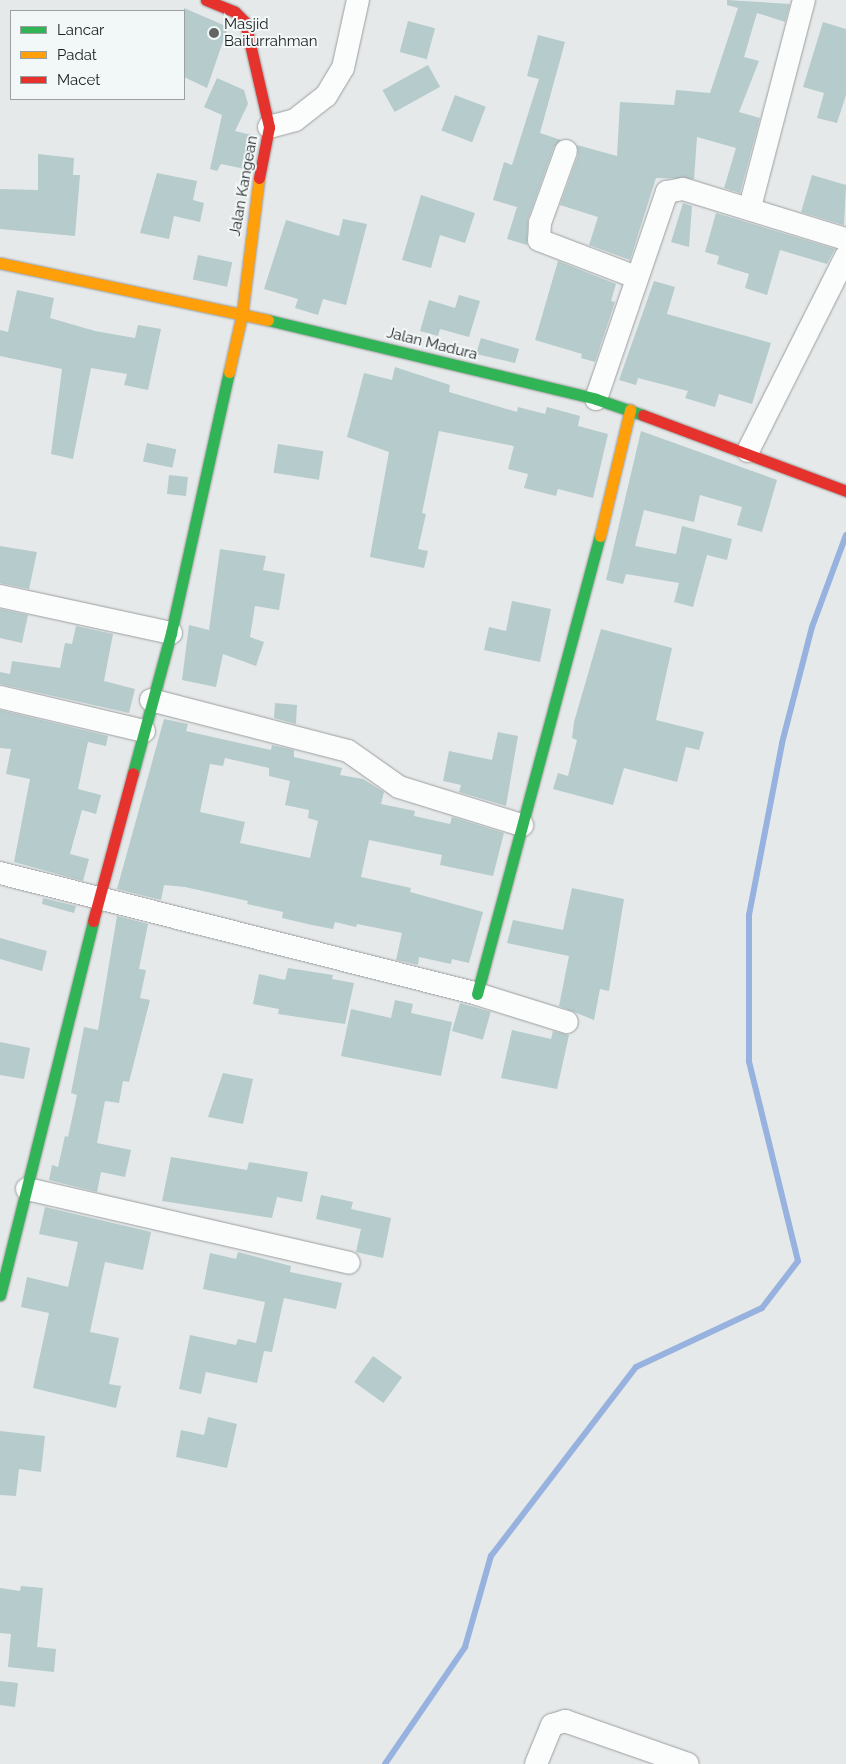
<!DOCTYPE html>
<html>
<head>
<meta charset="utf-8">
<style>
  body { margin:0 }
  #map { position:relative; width:846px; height:1764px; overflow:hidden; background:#e6e9ea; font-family:Raleway,sans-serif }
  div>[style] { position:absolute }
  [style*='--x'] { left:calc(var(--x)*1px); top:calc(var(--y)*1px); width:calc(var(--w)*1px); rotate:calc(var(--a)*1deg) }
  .stream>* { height:6px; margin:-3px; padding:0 3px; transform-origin:3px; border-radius:3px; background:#98b2df }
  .building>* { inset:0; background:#b5cbcc; transform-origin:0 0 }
  .roads { filter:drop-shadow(0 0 1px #9c9e9e) drop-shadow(0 0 1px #9c9e9e) }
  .street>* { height:22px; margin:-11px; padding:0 11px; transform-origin:11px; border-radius:11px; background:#fbfcfc }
  .fast>* { height:11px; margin:-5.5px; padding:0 5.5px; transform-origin:5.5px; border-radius:5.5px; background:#30b455 }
  .slow>* { height:11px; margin:-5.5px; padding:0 5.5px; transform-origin:5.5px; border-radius:5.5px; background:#ff9f0a }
  .jam>* { height:11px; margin:-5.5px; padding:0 5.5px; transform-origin:5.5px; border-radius:5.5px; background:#e5322d }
  .dots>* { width:14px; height:14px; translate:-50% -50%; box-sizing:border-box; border:2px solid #f2f7f8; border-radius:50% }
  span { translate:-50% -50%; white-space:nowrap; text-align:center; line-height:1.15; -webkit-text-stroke:4px #f2f7f8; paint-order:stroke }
  .poi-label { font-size:15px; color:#1c1e1e }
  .left { translate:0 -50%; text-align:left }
  .street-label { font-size:15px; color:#1c1e1e }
  .legend { position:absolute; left:10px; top:10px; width:175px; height:90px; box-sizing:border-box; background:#f2f7f8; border:1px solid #9ca0a1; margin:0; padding:6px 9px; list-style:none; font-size:15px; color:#1c1e1e }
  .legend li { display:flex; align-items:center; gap:10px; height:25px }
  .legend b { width:25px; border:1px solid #9ca0a1 }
</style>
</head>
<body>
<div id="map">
  <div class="stream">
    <div style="--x:385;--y:1764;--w:142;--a:-55.6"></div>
    <div style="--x:465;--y:1647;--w:95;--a:-74.1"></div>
    <div style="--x:491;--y:1556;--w:238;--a:-52.5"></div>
    <div style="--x:636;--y:1367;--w:139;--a:-25.1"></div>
    <div style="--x:762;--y:1308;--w:59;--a:-52.5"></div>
    <div style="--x:798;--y:1261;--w:206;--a:-103.8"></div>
    <div style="--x:749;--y:1061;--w:146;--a:-90"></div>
    <div style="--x:749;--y:915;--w:175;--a:-79.1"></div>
    <div style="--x:782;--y:743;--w:120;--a:-75.5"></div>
    <div style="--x:812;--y:627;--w:98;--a:-69.7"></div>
  </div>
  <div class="building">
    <div style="clip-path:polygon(727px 0,790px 4px,785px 22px,757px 13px,744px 57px,759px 61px,739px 112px,760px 118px,740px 193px,724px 188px,736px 148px,697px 137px,694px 179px,656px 178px,630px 260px,589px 245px,598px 217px,560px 205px,578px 155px,577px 145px,617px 156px,620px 102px,674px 105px,676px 90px,710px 93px,738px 8px,727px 5px)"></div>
    <div style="clip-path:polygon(184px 8px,228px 27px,207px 88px,184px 77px)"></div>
    <div style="left:408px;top:21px;width:28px;height:32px;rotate:15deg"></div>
    <div style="clip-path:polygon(823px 22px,846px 29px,846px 95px,837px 123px,817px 118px,824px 93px,803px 87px)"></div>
    <div style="clip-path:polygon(538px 35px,565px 42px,540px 133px,561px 140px,554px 147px,528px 219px,527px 245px,507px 239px,517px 207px,493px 200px,504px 162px,512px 165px,539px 79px,527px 76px)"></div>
    <div style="left:428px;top:65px;width:25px;height:52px;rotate:61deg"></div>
    <div style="clip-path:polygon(217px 78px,244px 90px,248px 104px,235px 131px,252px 135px,245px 169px,221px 164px,217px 171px,210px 169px,222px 115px,204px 107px)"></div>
    <div style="left:455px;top:95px;width:33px;height:38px;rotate:21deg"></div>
    <div style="clip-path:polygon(38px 154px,74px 158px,73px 175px,80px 175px,75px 236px,0 229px,0 189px,38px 190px)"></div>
    <div style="clip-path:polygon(157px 173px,197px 181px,193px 200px,204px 203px,200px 222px,174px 216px,169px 239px,140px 233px)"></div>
    <div style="clip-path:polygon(812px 175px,846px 185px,844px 225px,801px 212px)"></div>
    <div style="clip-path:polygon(421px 195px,475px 213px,465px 243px,440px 235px,431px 268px,402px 260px)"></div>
    <div style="clip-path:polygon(683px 203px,692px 206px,689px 247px,671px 242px)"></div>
    <div style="clip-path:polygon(716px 213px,835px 249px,827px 264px,780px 250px,767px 295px,745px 288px,749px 274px,717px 264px,719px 256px,705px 252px)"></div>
    <div style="clip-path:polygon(343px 219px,367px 224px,346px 305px,323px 299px,318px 315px,295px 308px,298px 299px,264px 289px,286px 220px,339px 236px)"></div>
    <div style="left:198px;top:255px;width:35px;height:25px;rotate:12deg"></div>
    <div style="clip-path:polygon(558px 261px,616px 284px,611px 301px,615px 302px,595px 362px,581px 358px,582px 354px,535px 340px)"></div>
    <div style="clip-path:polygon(654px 281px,675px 287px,667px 314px,771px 343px,752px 404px,719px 394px,715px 407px,685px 398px,688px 391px,638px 378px,636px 385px,619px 380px)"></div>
    <div style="clip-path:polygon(17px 290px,54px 298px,50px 318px,95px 331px,135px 338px,138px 325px,161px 329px,148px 390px,124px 385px,127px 374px,91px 368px,73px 459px,51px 454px,62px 369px,0 356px,0 330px,8px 332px)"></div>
    <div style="clip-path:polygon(459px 295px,480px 301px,469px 337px,440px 329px,438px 336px,420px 331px,429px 300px,455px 308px)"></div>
    <div style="clip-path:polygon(481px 338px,519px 349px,515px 363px,476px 354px)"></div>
    <div style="clip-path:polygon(395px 367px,450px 385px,449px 392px,517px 412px,518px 407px,545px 414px,547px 407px,580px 416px,578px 426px,608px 434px,593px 498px,558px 489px,556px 496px,524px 488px,528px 474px,508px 469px,514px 446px,439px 431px,422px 513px,426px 514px,418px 549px,428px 551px,424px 568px,370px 557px,389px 452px,347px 437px,364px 373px,392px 380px)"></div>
    <div style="clip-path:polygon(641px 431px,777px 480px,762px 532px,737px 525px,742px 507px,700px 495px,694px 522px,644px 510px,635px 546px,676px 554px,682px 526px,732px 539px,727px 560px,707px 555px,693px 607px,674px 602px,679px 583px,626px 574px,623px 584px,606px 580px)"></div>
    <div style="left:147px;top:443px;width:30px;height:19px;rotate:12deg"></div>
    <div style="left:278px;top:444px;width:46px;height:29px;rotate:9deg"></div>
    <div style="left:169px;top:475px;width:19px;height:19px;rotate:6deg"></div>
    <div style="clip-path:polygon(0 546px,37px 552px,29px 589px,0 583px)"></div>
    <div style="clip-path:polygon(220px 549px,266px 556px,263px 570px,285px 574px,279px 610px,255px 606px,250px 637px,264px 642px,256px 666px,223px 654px,216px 687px,182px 680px,189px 625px,209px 630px)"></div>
    <div style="clip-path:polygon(512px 601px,551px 609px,540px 662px,484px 650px,489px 627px,506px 631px)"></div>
    <div style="clip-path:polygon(0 609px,28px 615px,22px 643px,0 638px)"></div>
    <div style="clip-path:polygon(76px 626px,113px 634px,104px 681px,135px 689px,129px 713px,0 684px,0 672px,10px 674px,12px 661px,60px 668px,65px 643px,72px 644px)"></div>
    <div style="clip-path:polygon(601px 629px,672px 648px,656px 720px,704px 732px,699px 750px,686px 747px,677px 782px,624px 768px,613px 805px,553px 789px,558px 773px,568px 776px,577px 740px,572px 738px,574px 722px)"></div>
    <div style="clip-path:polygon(275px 703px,297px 705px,296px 724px,274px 718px)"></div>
    <div style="clip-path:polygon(0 710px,108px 736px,106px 746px,88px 742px,78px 789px,101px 795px,96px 814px,82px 810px,70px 854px,89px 859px,83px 881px,14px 862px,30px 779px,6px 774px,11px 749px,0 748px)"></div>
    <div style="clip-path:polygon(evenodd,164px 719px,188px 724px,186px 731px,271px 750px,272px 745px,294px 750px,294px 757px,342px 768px,340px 775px,363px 779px,384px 792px,381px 804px,415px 811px,414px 816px,450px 824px,452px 817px,504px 833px,493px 876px,440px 865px,442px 855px,369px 840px,361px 877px,411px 888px,410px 892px,483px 912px,469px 963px,452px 959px,451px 964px,419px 957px,418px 965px,396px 960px,402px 933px,357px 924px,356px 927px,335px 922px,333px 929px,312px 925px,282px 918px,283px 912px,247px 904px,248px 901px,185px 887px,164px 885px,161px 900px,117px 889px,164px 719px,225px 758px,269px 768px,269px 776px,290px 781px,285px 805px,309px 810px,308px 818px,318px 821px,310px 858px,240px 843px,245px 822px,200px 812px,210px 764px,223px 766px,225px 758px)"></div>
    <div style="clip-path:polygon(498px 732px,518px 736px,506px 806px,459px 792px,461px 785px,443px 781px,449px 751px,492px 760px)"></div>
    <div style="clip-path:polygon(572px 888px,624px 899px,609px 991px,600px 989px,594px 1020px,559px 1006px,569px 956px,507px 943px,513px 920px,563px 930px)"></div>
    <div style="clip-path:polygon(43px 898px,76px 906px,74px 913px,42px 904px)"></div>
    <div style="clip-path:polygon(117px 916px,148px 924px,139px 969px,146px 970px,140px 998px,150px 1000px,129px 1082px,123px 1081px,119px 1103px,105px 1101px,97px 1143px,131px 1150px,125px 1177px,101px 1172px,97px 1192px,49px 1180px,52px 1165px,58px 1167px,65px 1136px,68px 1137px,77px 1095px,71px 1093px,84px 1027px,98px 1030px)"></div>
    <div style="clip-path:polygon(0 938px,47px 951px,42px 971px,0 959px)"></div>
    <div style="clip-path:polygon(288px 968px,333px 975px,332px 979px,354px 983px,345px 1024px,278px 1014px,279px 1009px,253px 1004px,259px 974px,285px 980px)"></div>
    <div style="clip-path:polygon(395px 1000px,413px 1004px,411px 1013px,452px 1022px,441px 1076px,341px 1056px,351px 1009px,391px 1018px)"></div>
    <div style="left:460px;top:1003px;width:32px;height:29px;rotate:16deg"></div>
    <div style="clip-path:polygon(512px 1030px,551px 1039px,553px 1031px,569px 1035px,557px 1089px,501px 1078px)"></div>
    <div style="clip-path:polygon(0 1042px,30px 1048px,24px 1079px,0 1075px)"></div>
    <div style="clip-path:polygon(223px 1073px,253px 1079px,243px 1124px,208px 1117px)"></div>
    <div style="clip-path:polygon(171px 1157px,247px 1170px,249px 1162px,308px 1172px,302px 1202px,277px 1197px,272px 1218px,162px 1201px)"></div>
    <div style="clip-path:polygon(321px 1195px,353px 1202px,351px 1209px,391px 1218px,383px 1258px,356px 1252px,361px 1229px,316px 1219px)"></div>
    <div style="clip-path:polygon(45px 1207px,151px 1232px,143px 1270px,105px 1262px,90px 1332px,119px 1338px,109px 1384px,121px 1386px,116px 1408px,33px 1388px,49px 1313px,21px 1307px,27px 1277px,68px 1287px,78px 1242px,39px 1234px)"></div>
    <div style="clip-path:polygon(238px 1252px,291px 1266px,290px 1272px,342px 1283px,336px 1309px,284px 1298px,272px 1352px,264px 1351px,257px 1383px,206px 1372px,201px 1394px,179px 1389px,190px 1335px,236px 1345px,238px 1339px,256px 1343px,265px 1302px,203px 1289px,210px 1253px,236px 1259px)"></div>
    <div style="left:373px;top:1356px;width:36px;height:32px;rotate:36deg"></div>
    <div style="clip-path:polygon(208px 1417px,237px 1424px,227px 1468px,176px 1457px,181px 1430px,204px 1435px)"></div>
    <div style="clip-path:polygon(0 1431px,45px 1436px,41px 1472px,19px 1469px,16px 1496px,0 1495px)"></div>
    <div style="clip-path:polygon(21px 1586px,43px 1588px,37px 1647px,56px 1649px,54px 1672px,8px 1667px,11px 1634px,0 1633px,0 1588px,20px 1591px)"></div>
    <div style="clip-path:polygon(0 1681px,18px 1683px,15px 1707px,0 1705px)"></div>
  </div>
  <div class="roads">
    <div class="street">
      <div style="--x:269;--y:127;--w:27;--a:-15"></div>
      <div style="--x:295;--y:120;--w:39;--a:-38"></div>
      <div style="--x:326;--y:96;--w:33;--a:-59"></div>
      <div style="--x:343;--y:68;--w:70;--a:-77.6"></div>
      <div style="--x:566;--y:151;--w:77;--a:109.9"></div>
      <div style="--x:540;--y:223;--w:17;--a:93"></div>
      <div style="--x:539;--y:240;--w:104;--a:20.9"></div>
      <div style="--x:750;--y:207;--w:214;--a:-75.4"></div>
      <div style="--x:596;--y:399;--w:219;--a:-71.1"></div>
      <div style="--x:667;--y:192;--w:16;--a:-11"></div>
      <div style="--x:683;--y:189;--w:170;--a:17.1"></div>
      <div style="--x:748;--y:451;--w:218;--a:-63.3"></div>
      <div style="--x:0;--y:596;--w:175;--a:12.2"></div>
      <div style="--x:0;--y:697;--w:148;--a:13.3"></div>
      <div style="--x:151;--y:700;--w:203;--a:14.5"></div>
      <div style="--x:348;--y:751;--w:62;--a:35.2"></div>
      <div style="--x:399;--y:787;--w:129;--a:17.2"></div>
      <div style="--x:0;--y:873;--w:492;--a:14.2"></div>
      <div style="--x:477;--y:994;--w:94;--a:17.3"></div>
      <div style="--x:27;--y:1189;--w:330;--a:12.9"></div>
      <div style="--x:536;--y:1764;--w:42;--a:-67.7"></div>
      <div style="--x:552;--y:1725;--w:14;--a:-17"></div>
      <div style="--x:565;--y:1721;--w:130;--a:19.3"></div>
    </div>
    <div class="fast">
      <div style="--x:268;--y:320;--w:337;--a:13.5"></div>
      <div style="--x:596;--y:399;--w:50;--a:18.8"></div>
      <div style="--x:133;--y:773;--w:145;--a:-74.8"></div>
      <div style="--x:171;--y:633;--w:267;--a:-77.5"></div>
      <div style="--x:477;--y:994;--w:474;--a:-75"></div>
      <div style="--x:0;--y:1295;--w:385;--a:-76"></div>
    </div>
    <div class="slow">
      <div style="--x:0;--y:263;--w:274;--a:12"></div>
      <div style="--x:229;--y:372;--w:59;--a:-77.4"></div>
      <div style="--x:242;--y:314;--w:137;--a:-82.9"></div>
      <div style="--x:600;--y:536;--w:130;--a:-76.6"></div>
    </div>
    <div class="jam">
      <div style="--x:206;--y:0;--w:31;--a:22"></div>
      <div style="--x:235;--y:12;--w:14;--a:45"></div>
      <div style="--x:245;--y:22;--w:108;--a:77.1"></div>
      <div style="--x:269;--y:127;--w:52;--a:101.1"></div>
      <div style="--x:643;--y:415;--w:217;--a:20.5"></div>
      <div style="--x:93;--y:921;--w:153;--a:-74.9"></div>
    </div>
  </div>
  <div class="dots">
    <div style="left:214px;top:33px;background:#636565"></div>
  </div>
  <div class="poi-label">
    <span class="left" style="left:224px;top:33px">Masjid<br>Baiturrahman</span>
  </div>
  <div class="street-label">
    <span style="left:244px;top:186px;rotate:-80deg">Jalan Kangean</span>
    <span style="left:432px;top:344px;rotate:14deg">Jalan Madura</span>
  </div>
  <ul class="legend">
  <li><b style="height:6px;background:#30b455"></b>Lancar</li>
  <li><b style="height:6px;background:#ff9f0a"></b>Padat</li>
  <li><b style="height:6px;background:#e5322d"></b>Macet</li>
  </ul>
</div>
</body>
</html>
